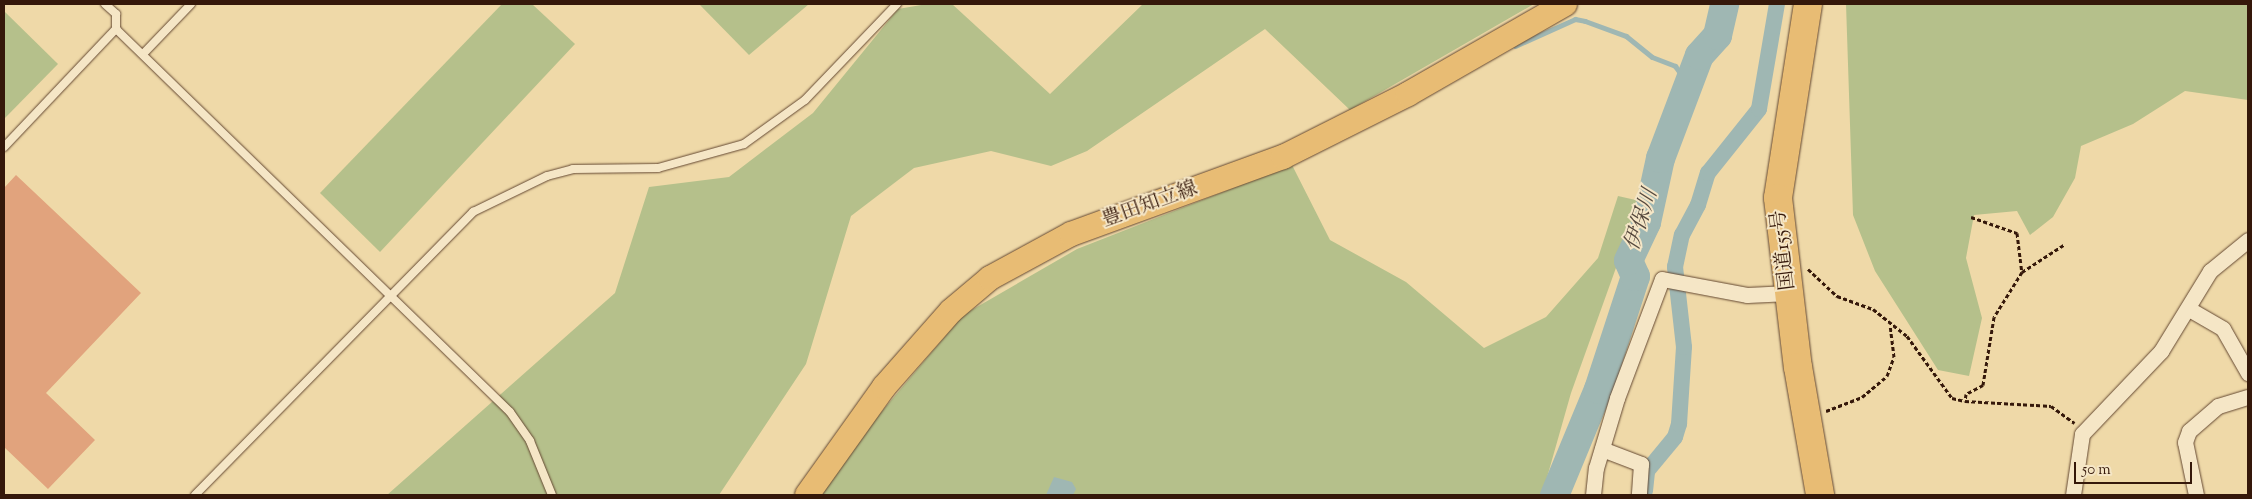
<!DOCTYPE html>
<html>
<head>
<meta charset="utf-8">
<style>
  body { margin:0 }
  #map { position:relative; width:2252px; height:499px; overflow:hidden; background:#efd9a8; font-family:"Sorts Mill Goudy","Noto Serif JP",serif }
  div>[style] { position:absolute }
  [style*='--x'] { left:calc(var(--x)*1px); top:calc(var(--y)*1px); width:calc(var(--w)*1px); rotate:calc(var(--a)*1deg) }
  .green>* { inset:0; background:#b5c08b }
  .water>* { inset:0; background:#9fb7b3 }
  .stream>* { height:5px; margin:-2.5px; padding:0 2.5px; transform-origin:2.5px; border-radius:2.5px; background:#9fb7b3 }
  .canal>* { height:16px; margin:-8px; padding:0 8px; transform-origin:8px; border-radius:8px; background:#9fb7b3 }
  .river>* { height:29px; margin:-14.5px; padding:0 14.5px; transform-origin:14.5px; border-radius:14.5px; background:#9fb7b3 }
  .building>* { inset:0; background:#e1a37d }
  .path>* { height:3px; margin-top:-1.5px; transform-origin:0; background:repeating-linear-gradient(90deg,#35180a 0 4px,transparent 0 6.5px) }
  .roads { filter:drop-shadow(0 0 1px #644832) drop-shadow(0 0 1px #644832) }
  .lane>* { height:8px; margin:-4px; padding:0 4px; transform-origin:4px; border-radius:4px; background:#f5e6c6 }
  .street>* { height:15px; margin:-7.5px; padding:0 7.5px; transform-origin:7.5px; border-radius:7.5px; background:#f5e6c6 }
  .primary>* { height:24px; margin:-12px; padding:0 12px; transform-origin:12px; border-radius:12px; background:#e8bc74 }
  .highway>* { height:28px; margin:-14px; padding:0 14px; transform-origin:14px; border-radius:14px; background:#e8bc74 }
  span { translate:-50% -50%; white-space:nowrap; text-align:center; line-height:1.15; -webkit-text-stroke:4px #f5e6c6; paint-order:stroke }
  .street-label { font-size:20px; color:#35180a }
  .water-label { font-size:21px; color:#55483d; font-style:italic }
  .frame { position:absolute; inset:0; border:5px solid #35180a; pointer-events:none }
  .scale { position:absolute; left:2074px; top:462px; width:118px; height:22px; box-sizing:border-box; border:2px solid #35180a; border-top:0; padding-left:6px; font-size:15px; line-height:18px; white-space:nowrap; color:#35180a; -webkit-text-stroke:4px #f5e6c6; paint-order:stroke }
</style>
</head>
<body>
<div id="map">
  <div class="green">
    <div style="clip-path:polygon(502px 4px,532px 4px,575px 44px,380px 252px,320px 193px)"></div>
    <div style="clip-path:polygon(699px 4px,809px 4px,749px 55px)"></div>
    <div style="clip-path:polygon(927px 4px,952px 4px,1050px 94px,1143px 4px,1534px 4px,1350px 110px,1265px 29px,1087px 151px,1051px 166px,991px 151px,914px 168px,851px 216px,806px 364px,719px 495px,387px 495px,615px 293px,649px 187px,729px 177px,813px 113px,898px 9px)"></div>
    <div style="clip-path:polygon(1846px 4px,2248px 4px,2248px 100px,2185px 91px,2133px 124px,2081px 146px,2075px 178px,2053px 217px,2030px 235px,2017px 211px,1974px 215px,1966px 258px,1982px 318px,1969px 376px,1938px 370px,1875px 271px,1853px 215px)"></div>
    <div style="clip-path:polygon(4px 11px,58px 64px,4px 119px)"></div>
    <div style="clip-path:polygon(1292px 165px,1330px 240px,1406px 282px,1484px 348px,1546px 317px,1598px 258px,1618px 196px,1640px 201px,1571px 393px,1542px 495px,818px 495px,867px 429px,963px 315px,1077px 249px)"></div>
  </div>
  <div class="water">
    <div style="clip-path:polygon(1054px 477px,1072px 482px,1076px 489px,1073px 495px,1046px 495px)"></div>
  </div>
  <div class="stream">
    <div style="--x:1515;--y:46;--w:66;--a:-24.2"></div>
    <div style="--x:1575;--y:19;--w:10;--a:11"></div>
    <div style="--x:1585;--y:21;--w:44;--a:20.1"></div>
    <div style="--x:1626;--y:36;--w:33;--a:39"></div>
    <div style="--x:1652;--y:57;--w:25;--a:21"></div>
    <div style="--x:1675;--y:66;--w:22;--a:54"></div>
  </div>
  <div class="canal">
    <div style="--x:1645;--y:491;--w:20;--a:-84"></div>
    <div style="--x:1647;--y:471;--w:44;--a:-50.5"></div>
    <div style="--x:1675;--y:437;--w:14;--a:-73"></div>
    <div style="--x:1679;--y:424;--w:77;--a:-86.3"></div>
    <div style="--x:1684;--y:347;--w:81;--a:-96.4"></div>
    <div style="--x:1675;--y:267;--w:33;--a:-78"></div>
    <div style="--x:1682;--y:235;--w:34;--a:-62"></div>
    <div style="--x:1698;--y:205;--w:34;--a:-73"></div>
    <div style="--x:1708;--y:173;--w:82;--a:-51.4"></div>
    <div style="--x:1759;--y:109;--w:107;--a:-80.3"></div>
  </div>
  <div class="river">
    <div style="--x:1554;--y:495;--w:115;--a:-67.5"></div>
    <div style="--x:1598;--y:389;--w:119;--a:-71.9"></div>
    <div style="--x:1635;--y:276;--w:17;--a:-114"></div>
    <div style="--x:1628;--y:260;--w:42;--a:-64.7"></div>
    <div style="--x:1646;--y:222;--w:66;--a:-77.7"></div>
    <div style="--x:1660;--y:158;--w:110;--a:-69.3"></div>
    <div style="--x:1699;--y:55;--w:27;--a:-48"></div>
    <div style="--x:1717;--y:35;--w:32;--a:-77"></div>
  </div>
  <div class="building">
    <div style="clip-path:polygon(16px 175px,141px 293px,46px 393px,95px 440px,48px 489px,4px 447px,4px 188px)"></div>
  </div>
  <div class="path">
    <div style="--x:1971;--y:217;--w:49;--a:19.2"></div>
    <div style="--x:2017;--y:233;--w:39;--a:83"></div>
    <div style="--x:2022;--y:272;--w:53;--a:121.9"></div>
    <div style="--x:1994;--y:317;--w:69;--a:99.2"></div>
    <div style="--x:1983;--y:385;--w:19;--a:152"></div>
    <div style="--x:1966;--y:394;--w:7;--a:98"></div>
    <div style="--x:1965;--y:401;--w:86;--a:3.3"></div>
    <div style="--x:2051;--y:406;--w:29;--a:36"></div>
    <div style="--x:1808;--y:269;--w:40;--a:43"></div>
    <div style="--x:1837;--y:296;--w:38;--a:20"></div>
    <div style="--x:1873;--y:309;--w:43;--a:38.5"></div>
    <div style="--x:1907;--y:336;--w:77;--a:54"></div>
    <div style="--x:1952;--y:398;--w:13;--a:13"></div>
    <div style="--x:2022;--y:272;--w:51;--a:-33.1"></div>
    <div style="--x:1826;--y:411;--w:39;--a:-21"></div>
    <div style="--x:1862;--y:397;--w:33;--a:-40"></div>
    <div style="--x:1887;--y:376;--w:20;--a:-70"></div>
    <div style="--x:1894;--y:357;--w:31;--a:-97"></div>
  </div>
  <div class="roads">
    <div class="lane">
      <div style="--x:105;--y:4;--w:15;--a:42"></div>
      <div style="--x:116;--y:14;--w:15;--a:90"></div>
      <div style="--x:116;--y:29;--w:549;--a:44.19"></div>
      <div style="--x:510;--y:412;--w:35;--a:55"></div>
      <div style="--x:530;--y:441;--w:58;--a:67.8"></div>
      <div style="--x:144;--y:53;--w:68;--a:-46.2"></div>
      <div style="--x:4;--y:147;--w:163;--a:-46.5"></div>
      <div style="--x:195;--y:495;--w:397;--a:-45.5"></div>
      <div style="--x:473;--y:212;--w:82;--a:-25.9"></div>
      <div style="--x:547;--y:176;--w:27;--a:-15"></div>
      <div style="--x:573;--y:169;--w:85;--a:-0.7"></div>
      <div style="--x:658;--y:168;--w:89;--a:-15.6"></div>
      <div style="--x:744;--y:144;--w:75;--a:-35.8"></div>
      <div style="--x:805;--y:100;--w:133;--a:-46.2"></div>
    </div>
    <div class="street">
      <div style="--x:2189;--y:309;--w:39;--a:30"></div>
      <div style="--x:2223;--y:329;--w:51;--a:60.4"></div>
      <div style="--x:1602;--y:449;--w:42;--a:21"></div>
      <div style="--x:1641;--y:464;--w:31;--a:94"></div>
      <div style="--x:1593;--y:495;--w:27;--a:-84"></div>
      <div style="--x:1596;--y:468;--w:73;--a:-73.3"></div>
      <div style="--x:1617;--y:398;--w:127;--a:-69.3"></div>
      <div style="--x:1662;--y:279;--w:86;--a:10.7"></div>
      <div style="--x:1747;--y:295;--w:42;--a:-2.7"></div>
      <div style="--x:2073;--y:495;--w:62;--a:-81.6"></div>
      <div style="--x:2082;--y:434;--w:115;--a:-46.4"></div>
      <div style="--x:2161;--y:351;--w:94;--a:-58.5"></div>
      <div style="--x:2210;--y:271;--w:49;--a:-39.2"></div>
      <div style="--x:2196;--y:495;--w:54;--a:-101.7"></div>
      <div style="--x:2185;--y:442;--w:12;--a:-70"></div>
      <div style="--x:2189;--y:431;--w:38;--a:-41"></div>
      <div style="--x:2218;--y:406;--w:31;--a:-17"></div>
    </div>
    <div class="primary">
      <div style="--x:807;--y:495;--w:133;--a:-54.5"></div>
      <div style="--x:884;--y:387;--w:101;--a:-48.6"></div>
      <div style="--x:951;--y:311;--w:51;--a:-40.2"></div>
      <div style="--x:990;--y:278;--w:92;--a:-28.5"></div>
      <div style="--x:1071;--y:234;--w:226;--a:-20"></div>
      <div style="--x:1283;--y:157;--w:140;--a:-26.7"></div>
      <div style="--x:1408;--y:94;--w:181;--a:-29.8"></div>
    </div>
    <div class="highway">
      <div style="--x:1808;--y:4;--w:196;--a:98.8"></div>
      <div style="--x:1778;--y:198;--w:170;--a:83.3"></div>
      <div style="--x:1798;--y:367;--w:130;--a:80.2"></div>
    </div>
  </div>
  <div class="street-label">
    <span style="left:1150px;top:205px;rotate:-20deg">豊田知立線</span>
    <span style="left:1784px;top:250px;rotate:-97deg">国道155号</span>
  </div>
  <div class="water-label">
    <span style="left:1642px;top:220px;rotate:-72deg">伊保川</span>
  </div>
  <div class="frame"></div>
  <div class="scale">50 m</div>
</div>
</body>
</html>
